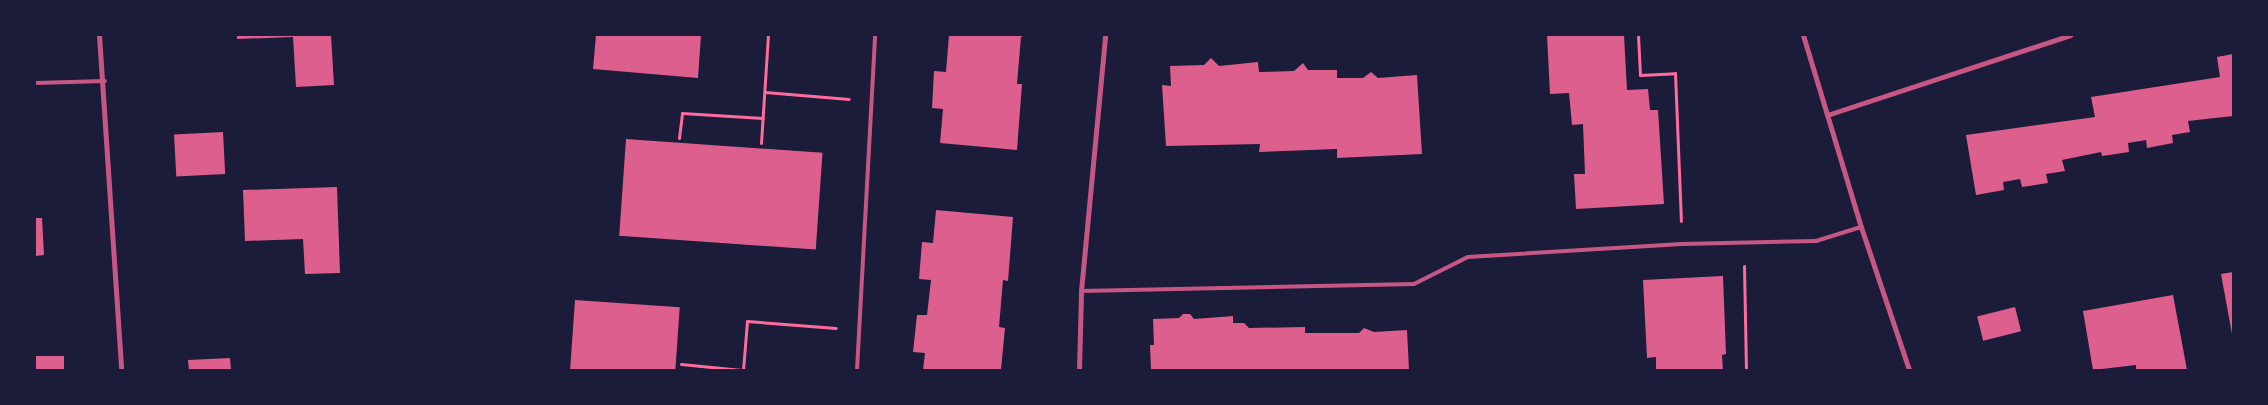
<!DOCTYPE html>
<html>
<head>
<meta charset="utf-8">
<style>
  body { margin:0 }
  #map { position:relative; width:2268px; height:405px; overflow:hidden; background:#1b1b3a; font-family:"Roboto Condensed",sans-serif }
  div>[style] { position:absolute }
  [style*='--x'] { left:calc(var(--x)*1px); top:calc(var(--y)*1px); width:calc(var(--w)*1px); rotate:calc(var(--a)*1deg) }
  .building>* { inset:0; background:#dd5f8e; transform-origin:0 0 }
  .path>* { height:3px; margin:-1.5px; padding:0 1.5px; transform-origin:1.5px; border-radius:1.5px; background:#ff6b9d }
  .service>* { height:4px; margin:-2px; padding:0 2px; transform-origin:2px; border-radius:2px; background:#c65784 }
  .minor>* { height:5px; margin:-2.5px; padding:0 2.5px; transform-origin:2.5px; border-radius:2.5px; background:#c65784 }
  span { translate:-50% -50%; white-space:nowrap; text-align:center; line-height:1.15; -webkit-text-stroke:4px #1b1b3a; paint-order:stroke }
  .frame { position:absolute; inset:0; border:36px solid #1b1b3a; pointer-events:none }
</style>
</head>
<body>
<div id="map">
  <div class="building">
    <div style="clip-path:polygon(237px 35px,331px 35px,334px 85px,296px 87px,293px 37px,237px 39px)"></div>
    <div style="clip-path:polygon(596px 35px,701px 35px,698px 78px,593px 69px)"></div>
    <div style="clip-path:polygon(949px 35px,1026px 35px,1021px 37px,1017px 84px,1022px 84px,1017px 150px,940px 143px,943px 109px,932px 108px,934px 71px,946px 72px)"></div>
    <div style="clip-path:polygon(1547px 35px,1624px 35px,1627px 90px,1648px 89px,1650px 110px,1658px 110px,1664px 204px,1576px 209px,1574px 174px,1585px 174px,1583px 124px,1572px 125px,1569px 93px,1550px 94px)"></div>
    <div style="clip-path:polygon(2233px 54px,2233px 116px,2188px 121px,2190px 132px,2172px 135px,2173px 143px,2147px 148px,2146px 140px,2128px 143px,2129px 152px,2102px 156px,2101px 152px,2062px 160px,2065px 171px,2046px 174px,2048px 183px,2022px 187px,2020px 179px,2003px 182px,2004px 190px,1976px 195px,1966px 135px,2095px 117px,2091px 97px,2220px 77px,2217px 57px)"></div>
    <div style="clip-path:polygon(1211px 58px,1219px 66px,1258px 62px,1259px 72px,1294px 71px,1303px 63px,1308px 70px,1337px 70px,1337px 78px,1363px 78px,1371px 72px,1378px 78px,1417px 75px,1422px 154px,1337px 158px,1337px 149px,1259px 152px,1260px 144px,1166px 146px,1162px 85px,1171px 86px,1170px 66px,1204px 65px)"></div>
    <div style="left:223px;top:132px;width:42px;height:49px;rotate:87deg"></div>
    <div style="left:626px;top:139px;width:197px;height:97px;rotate:4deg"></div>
    <div style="clip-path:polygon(337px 187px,340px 273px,305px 274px,303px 239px,245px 241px,243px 190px)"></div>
    <div style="clip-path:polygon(936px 210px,1013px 217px,1008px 281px,1003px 280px,999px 327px,1005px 328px,1001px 370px,923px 370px,925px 353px,913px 352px,917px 315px,927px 315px,931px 280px,919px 279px,922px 242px,933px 243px)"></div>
    <div style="clip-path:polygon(35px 218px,42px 218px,44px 255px,35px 256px)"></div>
    <div style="clip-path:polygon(2233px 272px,2233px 334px,2232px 334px,2221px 274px)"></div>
    <div style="clip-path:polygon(1723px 276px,1726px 354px,1722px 355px,1723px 370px,1656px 370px,1656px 357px,1647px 358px,1643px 280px)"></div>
    <div style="clip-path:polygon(2173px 295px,2187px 370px,2136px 370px,2136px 365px,2093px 370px,2083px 311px)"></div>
    <div style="left:575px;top:300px;width:105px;height:70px;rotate:4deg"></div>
    <div style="left:2015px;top:307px;width:25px;height:39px;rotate:76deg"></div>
    <div style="clip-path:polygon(1183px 314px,1190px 314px,1194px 319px,1233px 316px,1233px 323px,1244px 323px,1249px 328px,1305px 327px,1305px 333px,1359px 333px,1364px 328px,1374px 332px,1407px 330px,1409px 370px,1151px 370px,1150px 345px,1154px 345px,1153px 319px,1179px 318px)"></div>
    <div style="left:64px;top:356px;width:14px;height:29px;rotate:90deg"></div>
    <div style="clip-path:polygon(230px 358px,231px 370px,189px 370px,188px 360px)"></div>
  </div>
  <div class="path">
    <div style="--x:1638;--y:35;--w:40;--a:87.1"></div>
    <div style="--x:1640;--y:75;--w:35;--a:-3"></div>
    <div style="--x:1675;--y:73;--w:148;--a:87.7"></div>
    <div style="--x:765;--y:92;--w:84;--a:4.8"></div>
    <div style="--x:679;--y:138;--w:25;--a:-83"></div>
    <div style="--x:682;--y:113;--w:81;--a:3.5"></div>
    <div style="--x:761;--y:143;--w:108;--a:-86.3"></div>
    <div style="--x:1744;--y:266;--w:104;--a:88.9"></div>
    <div style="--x:681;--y:364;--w:61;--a:5.6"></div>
    <div style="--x:743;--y:370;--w:49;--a:-85.3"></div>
    <div style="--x:747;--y:321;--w:89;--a:4.5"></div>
  </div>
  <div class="service">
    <div style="--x:35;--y:83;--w:70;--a:-1.6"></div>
    <div style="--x:1081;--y:291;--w:333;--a:-1.2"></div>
    <div style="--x:1414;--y:284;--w:60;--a:-26.6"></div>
    <div style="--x:1468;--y:257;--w:214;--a:-3.5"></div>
    <div style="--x:1682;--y:244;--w:134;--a:-1.3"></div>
    <div style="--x:1816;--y:241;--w:47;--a:-17.3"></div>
    <div style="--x:857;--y:370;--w:335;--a:-86.9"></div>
  </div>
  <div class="minor">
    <div style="--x:99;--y:35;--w:336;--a:86.2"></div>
    <div style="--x:1803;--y:35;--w:201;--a:73.2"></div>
    <div style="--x:1861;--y:227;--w:151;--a:71.4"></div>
    <div style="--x:1827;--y:115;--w:256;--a:-18.2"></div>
    <div style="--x:1079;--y:370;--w:79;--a:-88.5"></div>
    <div style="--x:1081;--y:291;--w:257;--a:-84.6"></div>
  </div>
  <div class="frame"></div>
</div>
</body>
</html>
